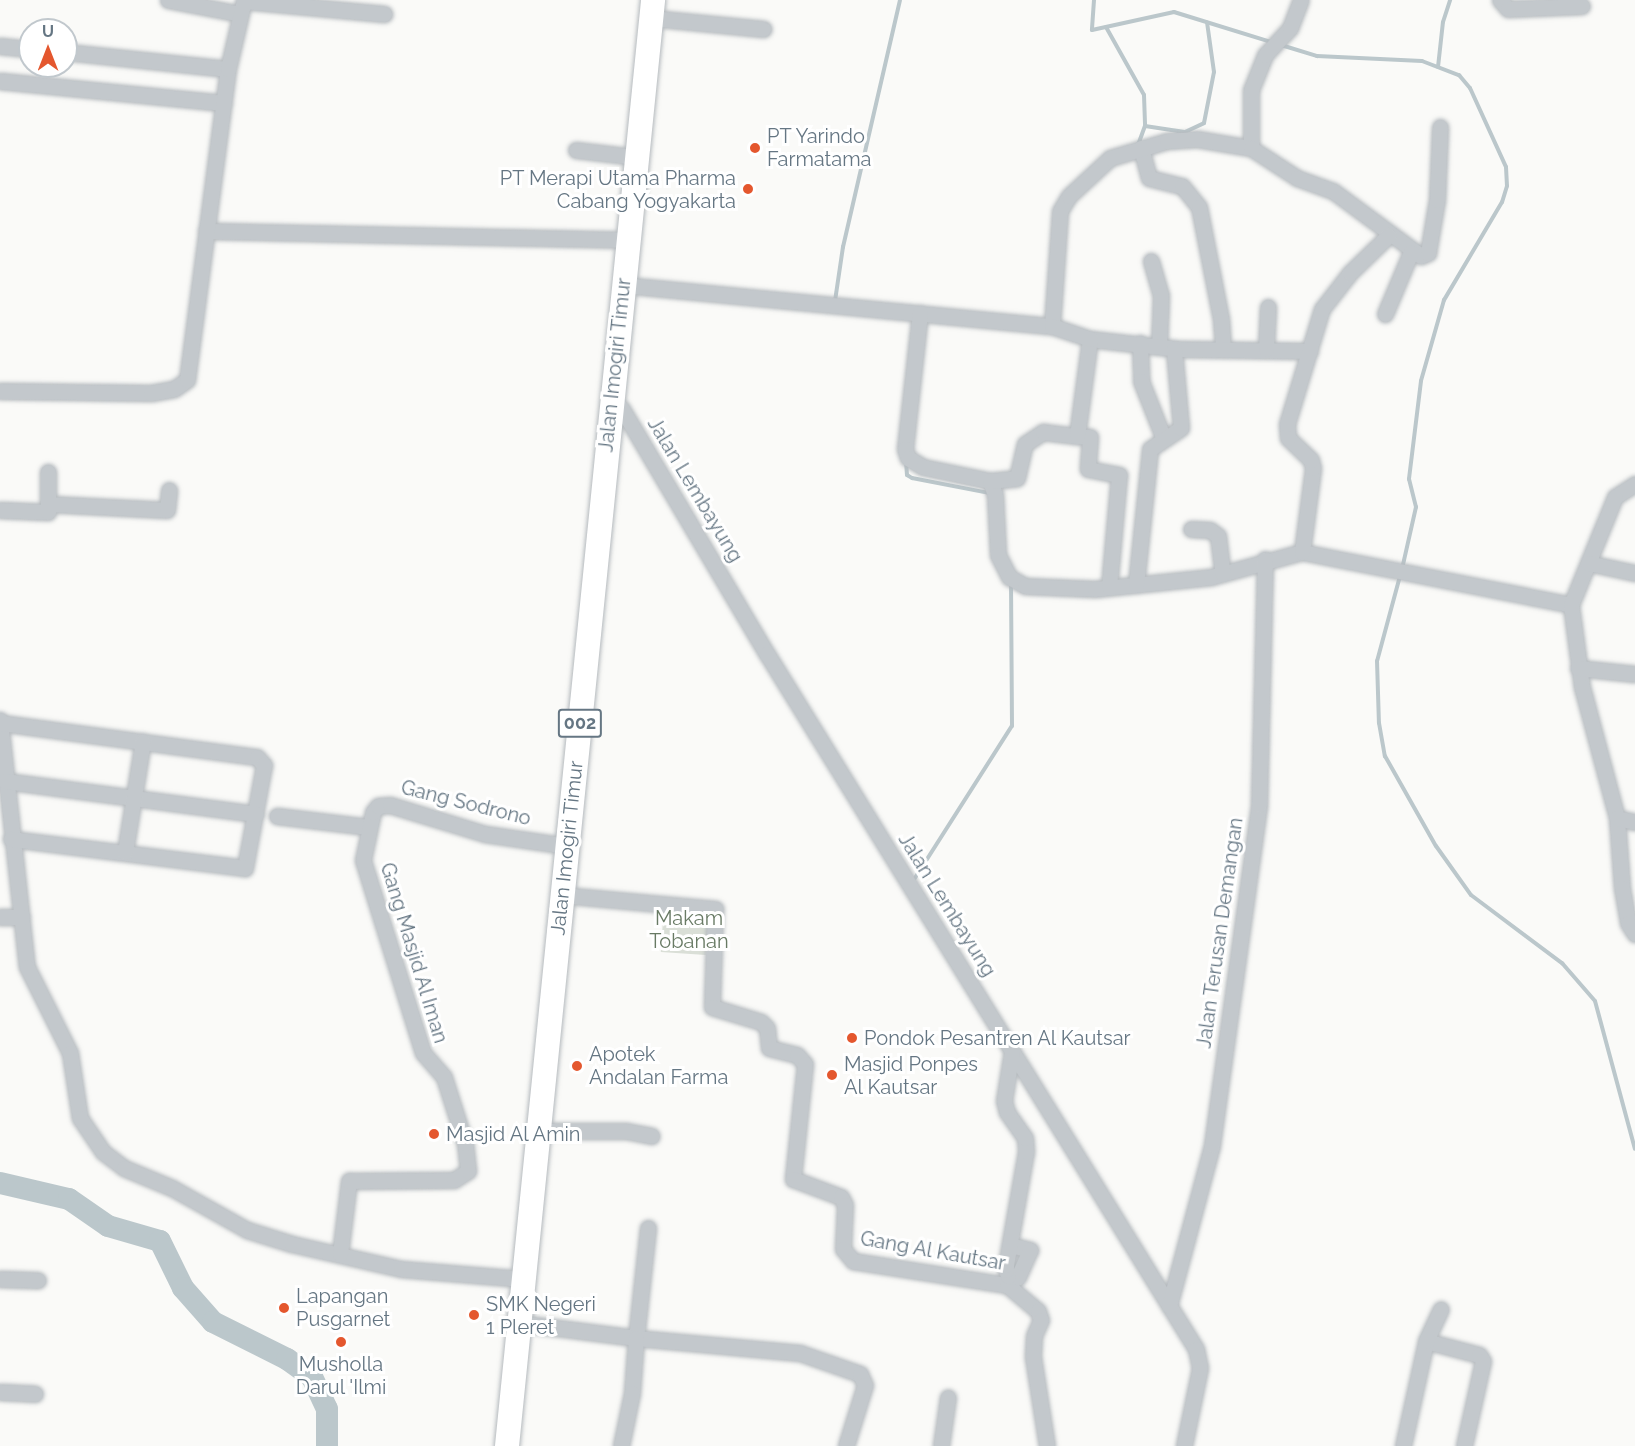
<!DOCTYPE html>
<html>
<head>
<meta charset="utf-8">
<style>
  body { margin:0 }
  #map { position:relative; width:1635px; height:1446px; overflow:hidden; background:#fafaf8; font-family:Raleway,sans-serif }
  div>[style] { position:absolute }
  [style*='--x'] { left:calc(var(--x)*1px); top:calc(var(--y)*1px); width:calc(var(--w)*1px); rotate:calc(var(--a)*1deg) }
  .green>* { inset:0; background:#dadfd7; transform-origin:0 0 }
  .stream>* { height:4px; margin:-2px; padding:0 2px; transform-origin:2px; border-radius:2px; background:#bbc7cb }
  .river>* { height:22px; margin:-11px; padding:0 11px; transform-origin:11px; border-radius:11px; background:#bbc7cb }
  .roads { filter:drop-shadow(0 0 2px #b5babe) drop-shadow(0 0 2px #b5babe) }
  .minor>* { height:15px; margin:-7.5px; padding:0 7.5px; transform-origin:7.5px; border-radius:7.5px; background:#c3c8cc }
  .primary>* { height:24px; margin:-12px; padding:0 12px; transform-origin:12px; border-radius:12px; background:#fff }
  .dots>* { width:16px; height:16px; translate:-50% -50%; box-sizing:border-box; border:3px solid #fff; border-radius:50% }
  span { translate:-50% -50%; white-space:nowrap; text-align:center; line-height:1.15; -webkit-text-stroke:6px #fff; paint-order:stroke }
  .shield-label span { padding:2px 4px; background:#fff; border:2px solid; border-radius:4px; -webkit-text-stroke-width:0 }
  .shield-label { font-size:18px; color:#657683; font-weight:700 }
  .poi-label { font-size:20px; color:#657683 }
  .left { translate:0 -50%; text-align:left }
  .right { translate:-100% -50%; text-align:right }
  .street-label { font-size:20px; color:#657683 }
  .park-label { font-size:20px; color:#687a64 }
  .north { position:absolute; left:18px; top:18px; width:60px; height:60px; box-sizing:border-box; background:#fff; border:2px solid #c1c8cd; border-radius:50%; rotate:0deg; font-size:16px; font-weight:700; line-height:24px; text-align:center; color:#657683 }
  .north::after { content:''; display:block; margin:auto; width:21px; height:27px; background:#e4572e; clip-path:polygon(50% 0,100% 100%,50% 72%,0 100%) }
</style>
</head>
<body>
<div id="map">
  <div class="green">
    <div style="left:664px;top:906px;width:45px;height:46px;rotate:4deg"></div>
  </div>
  <div class="stream">
    <div style="--x:1094;--y:0;--w:30;--a:94"></div>
    <div style="--x:1092;--y:30;--w:84;--a:-12.4"></div>
    <div style="--x:1174;--y:12;--w:102;--a:17.2"></div>
    <div style="--x:1106;--y:27;--w:78;--a:60.8"></div>
    <div style="--x:1144;--y:95;--w:31;--a:88"></div>
    <div style="--x:1281;--y:45;--w:38;--a:17"></div>
    <div style="--x:1317;--y:56;--w:105;--a:2.7"></div>
    <div style="--x:1422;--y:61;--w:40;--a:21"></div>
    <div style="--x:1459;--y:75;--w:17;--a:50"></div>
    <div style="--x:1470;--y:88;--w:87;--a:65.5"></div>
    <div style="--x:1506;--y:167;--w:19;--a:87"></div>
    <div style="--x:1507;--y:186;--w:17;--a:107"></div>
    <div style="--x:1502;--y:202;--w:114;--a:120.6"></div>
    <div style="--x:1444;--y:300;--w:84;--a:105.9"></div>
    <div style="--x:1421;--y:381;--w:99;--a:97"></div>
    <div style="--x:1409;--y:479;--w:29;--a:76"></div>
    <div style="--x:1416;--y:507;--w:64;--a:102.7"></div>
    <div style="--x:1438;--y:67;--w:45;--a:-83.7"></div>
    <div style="--x:1443;--y:22;--w:23;--a:-72"></div>
    <div style="--x:1138;--y:145;--w:20;--a:-70"></div>
    <div style="--x:1145;--y:126;--w:40;--a:8.5"></div>
    <div style="--x:1185;--y:132;--w:21;--a:-25"></div>
    <div style="--x:1204;--y:123;--w:52;--a:-78.9"></div>
    <div style="--x:1214;--y:72;--w:50;--a:-98"></div>
    <div style="--x:835;--y:301;--w:55;--a:-81.6"></div>
    <div style="--x:843;--y:247;--w:253;--a:-77"></div>
    <div style="--x:906;--y:461;--w:14;--a:86"></div>
    <div style="--x:907;--y:475;--w:6;--a:31"></div>
    <div style="--x:912;--y:478;--w:78;--a:11"></div>
    <div style="--x:1400;--y:576;--w:88;--a:105.1"></div>
    <div style="--x:1377;--y:661;--w:62;--a:88.2"></div>
    <div style="--x:1379;--y:723;--w:34;--a:80"></div>
    <div style="--x:1385;--y:756;--w:103;--a:60.5"></div>
    <div style="--x:1436;--y:846;--w:60;--a:54.5"></div>
    <div style="--x:1471;--y:895;--w:114;--a:36.8"></div>
    <div style="--x:1562;--y:963;--w:50;--a:49"></div>
    <div style="--x:1595;--y:1001;--w:153;--a:74.9"></div>
    <div style="--x:915;--y:878;--w:180;--a:-57.5"></div>
    <div style="--x:1012;--y:726;--w:142;--a:-90.4"></div>
  </div>
  <div class="river">
    <div style="--x:0;--y:1183;--w:71;--a:13.1"></div>
    <div style="--x:69;--y:1199;--w:47;--a:34.7"></div>
    <div style="--x:108;--y:1226;--w:54;--a:16.1"></div>
    <div style="--x:160;--y:1241;--w:52;--a:63.9"></div>
    <div style="--x:183;--y:1288;--w:45;--a:48.6"></div>
    <div style="--x:213;--y:1322;--w:83;--a:26.6"></div>
    <div style="--x:287;--y:1359;--w:31;--a:36"></div>
    <div style="--x:312;--y:1377;--w:35;--a:65"></div>
    <div style="--x:327;--y:1409;--w:37;--a:90"></div>
  </div>
  <div class="roads">
    <div class="minor">
      <div style="--x:168;--y:0;--w:74;--a:10.9"></div>
      <div style="--x:1500;--y:0;--w:12;--a:48"></div>
      <div style="--x:1508;--y:9;--w:74;--a:-2.3"></div>
      <div style="--x:244;--y:1;--w:141;--a:5.3"></div>
      <div style="--x:651;--y:18;--w:113;--a:5.6"></div>
      <div style="--x:0;--y:46;--w:30;--a:6"></div>
      <div style="--x:66;--y:52;--w:163;--a:6"></div>
      <div style="--x:0;--y:81;--w:225;--a:5.6"></div>
      <div style="--x:1141;--y:148;--w:31;--a:75"></div>
      <div style="--x:1149;--y:178;--w:34;--a:14"></div>
      <div style="--x:1182;--y:186;--w:27;--a:51"></div>
      <div style="--x:1199;--y:207;--w:114;--a:78.9"></div>
      <div style="--x:1221;--y:319;--w:30;--a:86"></div>
      <div style="--x:1251;--y:148;--w:58;--a:-90"></div>
      <div style="--x:1251;--y:90;--w:38;--a:-68"></div>
      <div style="--x:1265;--y:55;--w:37;--a:-47"></div>
      <div style="--x:1290;--y:28;--w:30;--a:-69"></div>
      <div style="--x:576;--y:150;--w:59;--a:6.8"></div>
      <div style="--x:206;--y:231;--w:422;--a:1.2"></div>
      <div style="--x:1151;--y:261;--w:35;--a:74"></div>
      <div style="--x:1161;--y:295;--w:51;--a:92.2"></div>
      <div style="--x:623;--y:285;--w:431;--a:5.5"></div>
      <div style="--x:1052;--y:326;--w:115;--a:-86"></div>
      <div style="--x:1060;--y:211;--w:17;--a:-59"></div>
      <div style="--x:1069;--y:196;--w:56;--a:-42.8"></div>
      <div style="--x:1110;--y:158;--w:59;--a:-16.6"></div>
      <div style="--x:1167;--y:141;--w:30;--a:-4"></div>
      <div style="--x:1197;--y:139;--w:55;--a:9.5"></div>
      <div style="--x:1251;--y:148;--w:55;--a:33.1"></div>
      <div style="--x:1297;--y:178;--w:38;--a:20"></div>
      <div style="--x:1333;--y:191;--w:109;--a:36.5"></div>
      <div style="--x:1421;--y:256;--w:8;--a:-23"></div>
      <div style="--x:1428;--y:253;--w:54;--a:-80.4"></div>
      <div style="--x:1437;--y:200;--w:73;--a:-87.6"></div>
      <div style="--x:920;--y:313;--w:137;--a:96.3"></div>
      <div style="--x:905;--y:449;--w:9;--a:72"></div>
      <div style="--x:908;--y:458;--w:17;--a:31"></div>
      <div style="--x:923;--y:467;--w:68;--a:11.8"></div>
      <div style="--x:990;--y:481;--w:15;--a:70"></div>
      <div style="--x:995;--y:495;--w:60;--a:87.1"></div>
      <div style="--x:998;--y:555;--w:25;--a:63"></div>
      <div style="--x:1009;--y:577;--w:18;--a:29"></div>
      <div style="--x:1025;--y:586;--w:70;--a:2.5"></div>
      <div style="--x:1095;--y:589;--w:117;--a:-5.9"></div>
      <div style="--x:1211;--y:577;--w:94;--a:-15.4"></div>
      <div style="--x:1302;--y:552;--w:274;--a:11.1"></div>
      <div style="--x:1385;--y:314;--w:67;--a:-67.2"></div>
      <div style="--x:1090;--y:339;--w:89;--a:6.5"></div>
      <div style="--x:1178;--y:349;--w:132;--a:0.9"></div>
      <div style="--x:1140;--y:343;--w:38;--a:88"></div>
      <div style="--x:1141;--y:381;--w:62;--a:68.4"></div>
      <div style="--x:1266;--y:349;--w:42;--a:-87.3"></div>
      <div style="--x:0;--y:391;--w:151;--a:0.8"></div>
      <div style="--x:151;--y:393;--w:23;--a:-10"></div>
      <div style="--x:174;--y:389;--w:16;--a:-35"></div>
      <div style="--x:187;--y:380;--w:314;--a:-82.5"></div>
      <div style="--x:228;--y:69;--w:71;--a:-76.9"></div>
      <div style="--x:612;--y:399;--w:14;--a:45"></div>
      <div style="--x:622;--y:409;--w:285;--a:59.4"></div>
      <div style="--x:767;--y:654;--w:817;--a:58.31"></div>
      <div style="--x:1196;--y:1349;--w:19;--a:78"></div>
      <div style="--x:1200;--y:1368;--w:80;--a:101.6"></div>
      <div style="--x:1077;--y:436;--w:13;--a:4"></div>
      <div style="--x:1090;--y:437;--w:32;--a:94"></div>
      <div style="--x:1088;--y:469;--w:32;--a:11"></div>
      <div style="--x:1119;--y:475;--w:112;--a:95.1"></div>
      <div style="--x:990;--y:481;--w:27;--a:-6"></div>
      <div style="--x:1017;--y:478;--w:35;--a:-77"></div>
      <div style="--x:1025;--y:444;--w:22;--a:-34"></div>
      <div style="--x:1043;--y:432;--w:34;--a:7"></div>
      <div style="--x:1077;--y:436;--w:98;--a:-82.4"></div>
      <div style="--x:1090;--y:339;--w:40;--a:-161.1"></div>
      <div style="--x:1635;--y:484;--w:24;--a:147"></div>
      <div style="--x:1615;--y:497;--w:117;--a:112.2"></div>
      <div style="--x:1571;--y:605;--w:83;--a:82.4"></div>
      <div style="--x:1582;--y:687;--w:136;--a:75"></div>
      <div style="--x:1617;--y:818;--w:70;--a:85.9"></div>
      <div style="--x:1622;--y:888;--w:36;--a:80"></div>
      <div style="--x:1628;--y:923;--w:13;--a:58"></div>
      <div style="--x:48;--y:504;--w:119;--a:2.9"></div>
      <div style="--x:167;--y:510;--w:20;--a:-84"></div>
      <div style="--x:0;--y:510;--w:48;--a:2.4"></div>
      <div style="--x:48;--y:512;--w:40;--a:-90"></div>
      <div style="--x:1191;--y:529;--w:19;--a:3"></div>
      <div style="--x:1210;--y:530;--w:10;--a:37"></div>
      <div style="--x:1218;--y:536;--w:38;--a:83"></div>
      <div style="--x:1302;--y:552;--w:85;--a:-82.5"></div>
      <div style="--x:1313;--y:468;--w:8;--a:-104"></div>
      <div style="--x:1311;--y:460;--w:32;--a:-136"></div>
      <div style="--x:1288;--y:438;--w:14;--a:-94"></div>
      <div style="--x:1287;--y:424;--w:120;--a:-73.1"></div>
      <div style="--x:1322;--y:309;--w:46;--a:-52.1"></div>
      <div style="--x:1350;--y:273;--w:54;--a:-44.3"></div>
      <div style="--x:1588;--y:563;--w:48;--a:12"></div>
      <div style="--x:1136;--y:585;--w:137;--a:-84.1"></div>
      <div style="--x:1150;--y:449;--w:37;--a:-34"></div>
      <div style="--x:1181;--y:428;--w:79;--a:-95.1"></div>
      <div style="--x:1578;--y:668;--w:57;--a:6"></div>
      <div style="--x:0;--y:720;--w:248;--a:83.8"></div>
      <div style="--x:27;--y:967;--w:96;--a:63.4"></div>
      <div style="--x:70;--y:1053;--w:66;--a:81.3"></div>
      <div style="--x:80;--y:1118;--w:41;--a:55.9"></div>
      <div style="--x:103;--y:1152;--w:26;--a:37"></div>
      <div style="--x:124;--y:1168;--w:52;--a:22.6"></div>
      <div style="--x:172;--y:1188;--w:86;--a:29.2"></div>
      <div style="--x:247;--y:1230;--w:47;--a:17.3"></div>
      <div style="--x:292;--y:1244;--w:112;--a:12.9"></div>
      <div style="--x:401;--y:1269;--w:122;--a:4.7"></div>
      <div style="--x:1;--y:723;--w:258;--a:7.6"></div>
      <div style="--x:257;--y:757;--w:11;--a:49"></div>
      <div style="--x:264;--y:765;--w:105;--a:100.5"></div>
      <div style="--x:245;--y:868;--w:236;--a:-172.9"></div>
      <div style="--x:5;--y:781;--w:253;--a:7.5"></div>
      <div style="--x:277;--y:816;--w:92;--a:6.9"></div>
      <div style="--x:1617;--y:818;--w:18;--a:13"></div>
      <div style="--x:125;--y:852;--w:112;--a:-80.8"></div>
      <div style="--x:561;--y:895;--w:155;--a:5.2"></div>
      <div style="--x:715;--y:909;--w:98;--a:91.8"></div>
      <div style="--x:712;--y:1007;--w:51;--a:17"></div>
      <div style="--x:761;--y:1022;--w:8;--a:45"></div>
      <div style="--x:767;--y:1028;--w:20;--a:84"></div>
      <div style="--x:769;--y:1048;--w:29;--a:14"></div>
      <div style="--x:797;--y:1055;--w:12;--a:48"></div>
      <div style="--x:805;--y:1064;--w:116;--a:96"></div>
      <div style="--x:793;--y:1179;--w:51;--a:20.6"></div>
      <div style="--x:841;--y:1197;--w:9;--a:63"></div>
      <div style="--x:845;--y:1205;--w:44;--a:92.6"></div>
      <div style="--x:843;--y:1249;--w:16;--a:50"></div>
      <div style="--x:853;--y:1261;--w:156;--a:8.9"></div>
      <div style="--x:1007;--y:1285;--w:40;--a:40"></div>
      <div style="--x:1038;--y:1311;--w:9;--a:72"></div>
      <div style="--x:1041;--y:1320;--w:17;--a:114"></div>
      <div style="--x:1034;--y:1336;--w:21;--a:93"></div>
      <div style="--x:1033;--y:1357;--w:90;--a:81.1"></div>
      <div style="--x:0;--y:917;--w:22;--a:0"></div>
      <div style="--x:538;--y:1131;--w:88;--a:0"></div>
      <div style="--x:626;--y:1131;--w:26;--a:11"></div>
      <div style="--x:648;--y:1228;--w:111;--a:96.2"></div>
      <div style="--x:636;--y:1338;--w:165;--a:5.2"></div>
      <div style="--x:800;--y:1353;--w:64;--a:19.3"></div>
      <div style="--x:860;--y:1374;--w:12;--a:66"></div>
      <div style="--x:865;--y:1385;--w:64;--a:107.3"></div>
      <div style="--x:1010;--y:1245;--w:21;--a:14"></div>
      <div style="--x:1030;--y:1250;--w:30;--a:114"></div>
      <div style="--x:1018;--y:1277;--w:10;--a:-174"></div>
      <div style="--x:1008;--y:1276;--w:6;--a:-108"></div>
      <div style="--x:1006;--y:1270;--w:5;--a:-90"></div>
      <div style="--x:1006;--y:1265;--w:116;--a:-80"></div>
      <div style="--x:1026;--y:1151;--w:13;--a:-94"></div>
      <div style="--x:1025;--y:1138;--w:32;--a:-125"></div>
      <div style="--x:1007;--y:1112;--w:11;--a:-105"></div>
      <div style="--x:1004;--y:1101;--w:51;--a:-80.9"></div>
      <div style="--x:340;--y:1254;--w:74;--a:-83"></div>
      <div style="--x:349;--y:1181;--w:105;--a:-0.5"></div>
      <div style="--x:454;--y:1180;--w:17;--a:-33"></div>
      <div style="--x:468;--y:1171;--w:28;--a:-96"></div>
      <div style="--x:465;--y:1143;--w:69;--a:-107.7"></div>
      <div style="--x:444;--y:1077;--w:32;--a:-131"></div>
      <div style="--x:423;--y:1053;--w:202;--a:-107.3"></div>
      <div style="--x:363;--y:860;--w:49;--a:-78.2"></div>
      <div style="--x:373;--y:812;--w:8;--a:-50"></div>
      <div style="--x:378;--y:806;--w:12;--a:-5"></div>
      <div style="--x:390;--y:805;--w:99;--a:17"></div>
      <div style="--x:485;--y:834;--w:83;--a:8.3"></div>
      <div style="--x:0;--y:1279;--w:38;--a:2"></div>
      <div style="--x:1169;--y:1306;--w:167;--a:-75"></div>
      <div style="--x:1212;--y:1145;--w:343;--a:-82.1"></div>
      <div style="--x:1259;--y:805;--w:246;--a:-88.6"></div>
      <div style="--x:519;--y:1323;--w:118;--a:7.3"></div>
      <div style="--x:636;--y:1338;--w:55;--a:94.2"></div>
      <div style="--x:632;--y:1393;--w:54;--a:101.7"></div>
      <div style="--x:1426;--y:1341;--w:55;--a:14.8"></div>
      <div style="--x:1479;--y:1355;--w:7;--a:56"></div>
      <div style="--x:1483;--y:1361;--w:87;--a:102.6"></div>
      <div style="--x:0;--y:1392;--w:35;--a:3"></div>
      <div style="--x:941;--y:1446;--w:49;--a:-81.9"></div>
      <div style="--x:1403;--y:1446;--w:107;--a:-77.6"></div>
      <div style="--x:1426;--y:1341;--w:35;--a:-65"></div>
    </div>
    <div class="primary">
      <div style="--x:507;--y:1446;--w:1453;--a:-84.23"></div>
    </div>
  </div>
  <div class="dots">
    <div style="left:755px;top:148px;background:#e4572e"></div>
    <div style="left:748px;top:189px;background:#e4572e"></div>
    <div style="left:852px;top:1038px;background:#e4572e"></div>
    <div style="left:577px;top:1066px;background:#e4572e"></div>
    <div style="left:832px;top:1075px;background:#e4572e"></div>
    <div style="left:434px;top:1134px;background:#e4572e"></div>
    <div style="left:284px;top:1308px;background:#e4572e"></div>
    <div style="left:474px;top:1315px;background:#e4572e"></div>
    <div style="left:341px;top:1342px;background:#e4572e"></div>
  </div>
  <div class="shield-label">
    <span style="left:580px;top:723px">002</span>
  </div>
  <div class="poi-label">
    <span class="left" style="left:767px;top:148px">PT Yarindo<br>Farmatama</span>
    <span class="right" style="left:736px;top:190px">PT Merapi Utama Pharma<br>Cabang Yogyakarta</span>
    <span class="left" style="left:864px;top:1038px">Pondok Pesantren Al Kautsar</span>
    <span class="left" style="left:589px;top:1066px">Apotek<br>Andalan Farma</span>
    <span class="left" style="left:844px;top:1076px">Masjid Ponpes<br>Al Kautsar</span>
    <span class="left" style="left:446px;top:1134px">Masjid Al Amin</span>
    <span class="left" style="left:296px;top:1308px">Lapangan<br>Pusgarnet</span>
    <span class="left" style="left:486px;top:1316px">SMK Negeri<br>1 Pleret</span>
    <span style="left:341px;top:1376px">Musholla<br>Darul 'Ilmi</span>
  </div>
  <div class="street-label">
    <span style="left:615px;top:365px;rotate:-84deg">Jalan Imogiri Timur</span>
    <span style="left:695px;top:490px;rotate:59deg">Jalan Lembayung</span>
    <span style="left:466px;top:803px;rotate:14deg">Gang Sodrono</span>
    <span style="left:567px;top:848px;rotate:-84deg">Jalan Imogiri Timur</span>
    <span style="left:947px;top:905px;rotate:58deg">Jalan Lembayung</span>
    <span style="left:1220px;top:933px;rotate:-82deg">Jalan Terusan Demangan</span>
    <span style="left:414px;top:953px;rotate:73deg">Gang Masjid Al Iman</span>
    <span style="left:933px;top:1251px;rotate:10deg">Gang Al Kautsar</span>
  </div>
  <div class="park-label">
    <span style="left:689px;top:930px">Makam<br>Tobanan</span>
  </div>
  <div class="north">U</div>
</div>
</body>
</html>
